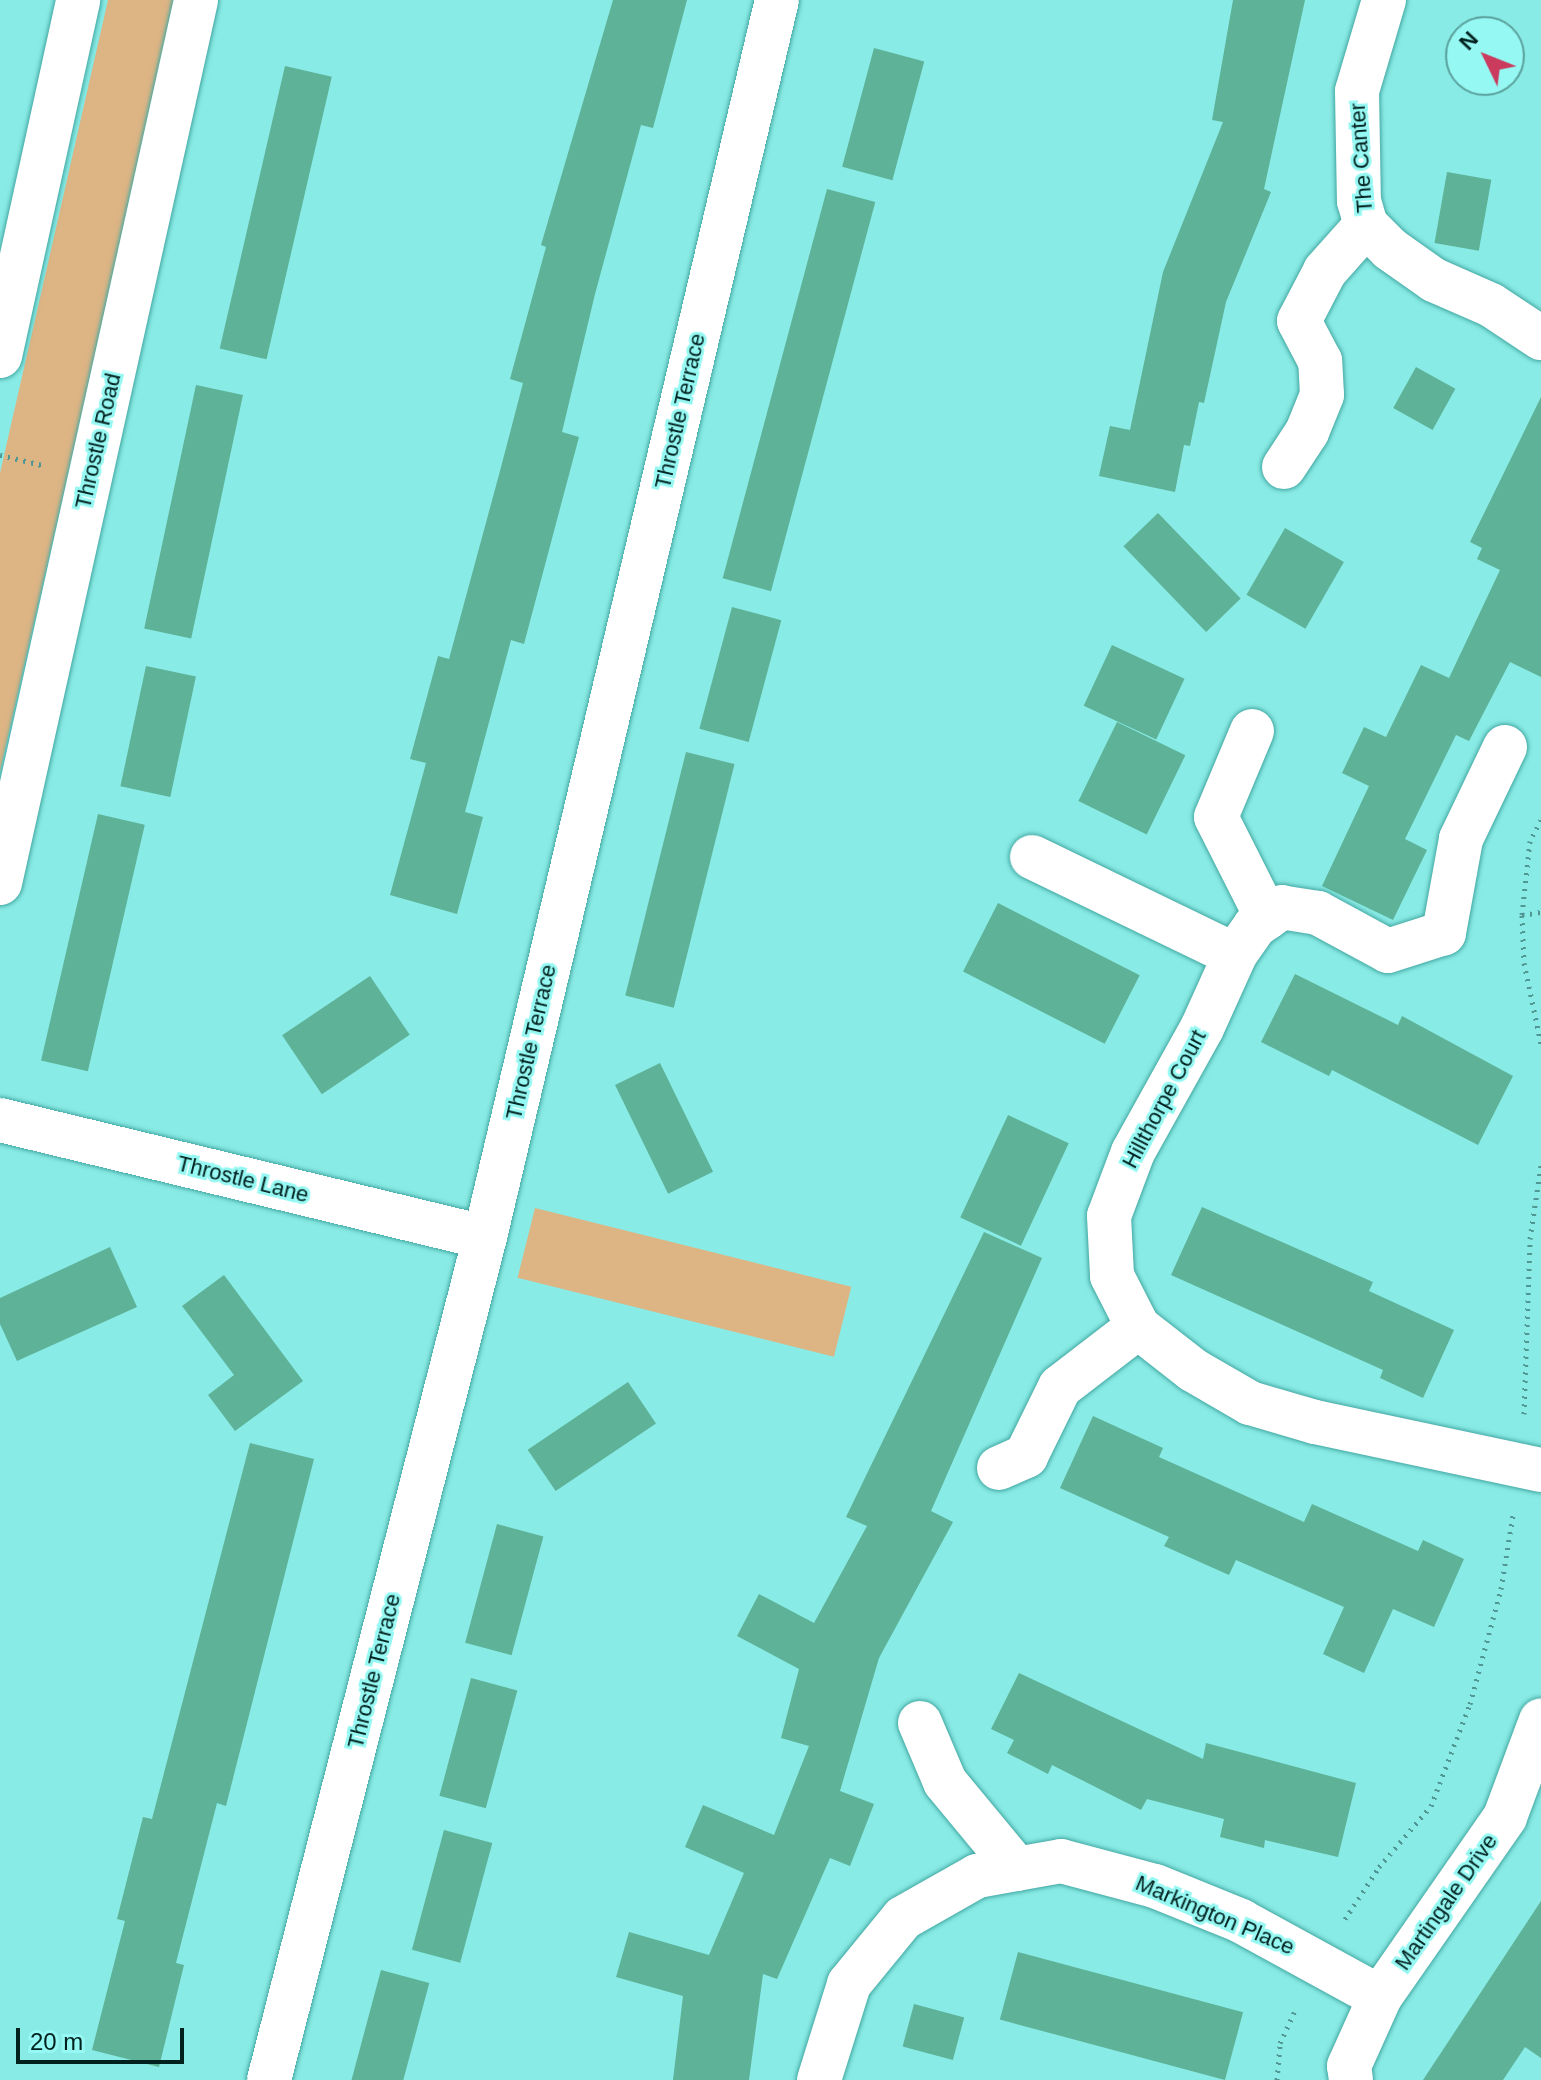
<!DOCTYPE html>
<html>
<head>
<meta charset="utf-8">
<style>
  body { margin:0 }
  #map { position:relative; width:1541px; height:2080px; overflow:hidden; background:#89ebe5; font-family:Arial,sans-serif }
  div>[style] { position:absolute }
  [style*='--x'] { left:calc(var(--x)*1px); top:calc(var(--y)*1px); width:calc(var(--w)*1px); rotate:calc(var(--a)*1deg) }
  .green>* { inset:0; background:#ddb484; transform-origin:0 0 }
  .building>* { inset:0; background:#5db297; transform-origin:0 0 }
  .path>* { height:5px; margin-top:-2.5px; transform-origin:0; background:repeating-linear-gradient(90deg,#509692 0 2px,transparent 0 8px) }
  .roads { filter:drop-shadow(0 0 2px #43a7a2) drop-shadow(0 0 2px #43a7a2) }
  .minor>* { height:44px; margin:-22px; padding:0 22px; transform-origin:22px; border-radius:22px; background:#fff }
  span { translate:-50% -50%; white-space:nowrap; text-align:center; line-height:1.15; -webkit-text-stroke:6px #96f8f2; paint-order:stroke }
  .street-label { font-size:22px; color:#01211f }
  .north { position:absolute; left:1445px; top:16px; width:80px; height:80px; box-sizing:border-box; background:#96f8f2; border:2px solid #5aa29e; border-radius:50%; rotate:313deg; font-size:22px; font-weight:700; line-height:32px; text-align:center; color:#01211f }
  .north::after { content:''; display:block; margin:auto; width:28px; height:36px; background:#ca3b5e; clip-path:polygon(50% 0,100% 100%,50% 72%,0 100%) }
  .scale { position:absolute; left:16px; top:2028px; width:168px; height:36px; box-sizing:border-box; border:4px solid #01211f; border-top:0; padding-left:10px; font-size:24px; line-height:28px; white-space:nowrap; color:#01211f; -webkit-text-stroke:6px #96f8f2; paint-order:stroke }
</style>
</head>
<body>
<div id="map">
  <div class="green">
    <div style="clip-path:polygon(108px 0,176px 0,0 772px,0 473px)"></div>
    <div style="left:535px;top:1208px;width:326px;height:72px;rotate:14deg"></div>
  </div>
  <div class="building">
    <div style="clip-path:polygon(613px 0,687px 0,653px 128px,641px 125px,595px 294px,562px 432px,579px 437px,524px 644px,511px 640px,465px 812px,483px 817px,457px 914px,390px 895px,426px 763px,410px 759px,438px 656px,449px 659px,500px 471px,523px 383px,510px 379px,546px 247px,541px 245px)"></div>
    <div style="clip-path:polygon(1233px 0,1305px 0,1264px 189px,1271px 192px,1226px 302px,1204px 403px,1199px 402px,1190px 446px,1184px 445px,1175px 492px,1099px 476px,1110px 426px,1130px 430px,1163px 272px,1223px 122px,1212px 120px)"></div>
    <div style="left:874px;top:48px;width:52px;height:123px;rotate:15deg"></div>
    <div style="left:285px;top:66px;width:48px;height:290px;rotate:13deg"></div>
    <div style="left:1447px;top:172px;width:45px;height:72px;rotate:10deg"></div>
    <div style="left:827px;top:189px;width:50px;height:403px;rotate:15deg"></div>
    <div style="left:1416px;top:367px;width:45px;height:47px;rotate:29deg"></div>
    <div style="left:196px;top:385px;width:48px;height:249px;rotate:12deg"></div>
    <div style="clip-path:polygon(1541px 397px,1541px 677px,1510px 662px,1469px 741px,1456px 735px,1405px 839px,1427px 850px,1393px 920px,1322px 886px,1369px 786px,1342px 773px,1364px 727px,1386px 737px,1421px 665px,1449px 678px,1500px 570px,1477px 559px,1482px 548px,1470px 542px)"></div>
    <div style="left:1158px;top:513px;width:119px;height:48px;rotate:46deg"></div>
    <div style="left:1285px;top:528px;width:68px;height:77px;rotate:30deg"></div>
    <div style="left:732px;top:607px;width:51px;height:126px;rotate:15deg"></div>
    <div style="left:1112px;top:645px;width:80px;height:67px;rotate:25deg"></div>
    <div style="left:146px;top:666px;width:51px;height:123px;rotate:12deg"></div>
    <div style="left:1117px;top:722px;width:76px;height:88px;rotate:26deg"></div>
    <div style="left:686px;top:752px;width:50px;height:251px;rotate:14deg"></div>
    <div style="left:98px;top:814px;width:48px;height:253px;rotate:13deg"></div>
    <div style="left:998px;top:903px;width:159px;height:77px;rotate:27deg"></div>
    <div style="clip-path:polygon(1295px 974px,1398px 1025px,1402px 1016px,1513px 1076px,1478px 1145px,1332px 1070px,1329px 1076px,1261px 1042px)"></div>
    <div style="left:370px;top:976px;width:71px;height:106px;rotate:56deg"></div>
    <div style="left:660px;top:1063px;width:121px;height:50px;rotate:64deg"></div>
    <div style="left:1008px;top:1115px;width:67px;height:113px;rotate:25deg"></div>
    <div style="clip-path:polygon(1202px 1207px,1373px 1282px,1369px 1291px,1454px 1330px,1423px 1398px,1380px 1378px,1383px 1370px,1171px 1275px)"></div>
    <div style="clip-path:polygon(984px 1232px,1042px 1258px,931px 1511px,953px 1522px,879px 1658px,840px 1791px,874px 1804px,850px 1866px,830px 1858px,777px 1979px,763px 1974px,749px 2080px,673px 2080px,683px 1996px,616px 1977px,629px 1932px,709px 1955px,744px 1873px,685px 1847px,703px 1805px,774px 1835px,809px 1746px,781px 1738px,799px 1669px,737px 1636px,759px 1594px,814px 1623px,867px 1526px,846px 1517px)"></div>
    <div style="clip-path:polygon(110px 1247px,137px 1307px,17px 1361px,0 1324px,0 1298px)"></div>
    <div style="clip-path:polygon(224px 1275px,303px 1381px,235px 1431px,208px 1395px,234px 1375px,182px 1306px)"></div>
    <div style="left:628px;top:1382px;width:50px;height:121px;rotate:56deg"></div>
    <div style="clip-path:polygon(1093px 1416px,1163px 1448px,1159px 1457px,1304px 1522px,1312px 1504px,1418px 1551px,1423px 1540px,1464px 1559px,1434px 1627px,1393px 1609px,1364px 1673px,1323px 1654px,1344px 1607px,1236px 1560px,1229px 1575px,1164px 1546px,1169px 1537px,1060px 1488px)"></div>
    <div style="clip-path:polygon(250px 1443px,314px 1459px,226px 1806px,217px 1803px,176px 1963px,184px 1965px,159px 2067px,92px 2050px,125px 1921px,117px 1919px,143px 1817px,152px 1819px)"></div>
    <div style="left:497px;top:1524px;width:48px;height:123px;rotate:15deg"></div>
    <div style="clip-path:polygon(1019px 1673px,1203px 1759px,1206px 1743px,1356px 1783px,1338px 1857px,1265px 1840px,1264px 1848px,1220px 1837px,1224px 1819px,1147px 1799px,1141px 1810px,1052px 1765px,1048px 1774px,1007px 1753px,1014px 1740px,991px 1729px)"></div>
    <div style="left:471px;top:1678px;width:48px;height:122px;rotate:15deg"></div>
    <div style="left:444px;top:1830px;width:50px;height:124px;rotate:15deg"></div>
    <div style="clip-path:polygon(1541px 1901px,1541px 2058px,1525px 2047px,1503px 2080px,1423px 2080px)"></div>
    <div style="left:1018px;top:1952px;width:233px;height:70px;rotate:15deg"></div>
    <div style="left:381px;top:1970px;width:50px;height:114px;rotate:15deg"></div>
    <div style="left:914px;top:2004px;width:52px;height:44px;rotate:15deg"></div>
  </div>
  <div class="path">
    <div style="--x:0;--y:455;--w:43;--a:13.4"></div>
    <div style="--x:1541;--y:820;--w:24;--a:118"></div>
    <div style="--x:1530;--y:841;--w:74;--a:96.2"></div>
    <div style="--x:1522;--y:915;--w:48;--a:87.6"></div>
    <div style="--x:1524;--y:963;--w:83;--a:78.1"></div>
    <div style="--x:1522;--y:915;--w:19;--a:-9"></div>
    <div style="--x:1524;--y:1414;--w:175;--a:-88"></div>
    <div style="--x:1530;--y:1239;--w:75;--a:-81.5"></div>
    <div style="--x:1345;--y:1919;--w:62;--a:-56.8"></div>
    <div style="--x:1379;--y:1867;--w:80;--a:-49.6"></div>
    <div style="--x:1431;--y:1806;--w:109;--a:-69.1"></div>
    <div style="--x:1470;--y:1704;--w:119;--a:-74.9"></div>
    <div style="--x:1501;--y:1589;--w:75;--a:-80.8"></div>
    <div style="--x:1277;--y:2080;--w:37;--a:-85"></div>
    <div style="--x:1280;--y:2043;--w:38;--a:-65"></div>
  </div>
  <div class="roads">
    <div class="minor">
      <div style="--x:1384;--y:0;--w:95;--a:106.5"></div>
      <div style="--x:1357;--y:91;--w:110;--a:89"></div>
      <div style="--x:1359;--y:201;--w:25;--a:74"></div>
      <div style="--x:1366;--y:225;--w:34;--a:45"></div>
      <div style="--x:1390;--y:249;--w:54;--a:35.2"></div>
      <div style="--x:1434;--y:280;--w:62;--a:23.7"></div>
      <div style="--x:1491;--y:305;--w:60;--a:33.4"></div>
      <div style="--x:0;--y:356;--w:364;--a:-77.6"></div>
      <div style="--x:1284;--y:467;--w:42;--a:-56.7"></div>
      <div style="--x:1307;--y:432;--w:40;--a:-68"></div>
      <div style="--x:1322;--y:395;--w:34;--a:-93"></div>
      <div style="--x:1320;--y:361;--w:45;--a:-117.7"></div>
      <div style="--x:1299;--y:321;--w:56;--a:-62.5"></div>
      <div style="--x:1325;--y:271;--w:62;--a:-48.3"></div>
      <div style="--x:1252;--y:731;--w:93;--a:112.7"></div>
      <div style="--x:1216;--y:817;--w:113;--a:63.2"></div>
      <div style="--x:1505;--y:747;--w:102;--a:115.6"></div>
      <div style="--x:1461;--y:839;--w:96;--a:100.3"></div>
      <div style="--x:1444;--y:933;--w:59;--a:162.2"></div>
      <div style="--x:1388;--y:951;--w:80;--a:-151.5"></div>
      <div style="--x:1318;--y:913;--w:36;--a:-171"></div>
      <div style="--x:1282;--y:907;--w:33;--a:145"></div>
      <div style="--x:1255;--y:926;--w:35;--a:125"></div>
      <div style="--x:1235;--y:955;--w:80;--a:114.3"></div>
      <div style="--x:1202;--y:1028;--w:142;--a:119.1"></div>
      <div style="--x:1133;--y:1152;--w:68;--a:110.6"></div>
      <div style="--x:1109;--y:1216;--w:60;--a:87.1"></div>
      <div style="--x:1112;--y:1276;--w:57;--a:63"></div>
      <div style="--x:1138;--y:1327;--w:70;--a:38"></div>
      <div style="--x:1193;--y:1370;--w:66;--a:30.1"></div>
      <div style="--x:1250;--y:1403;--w:68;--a:16.3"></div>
      <div style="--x:1315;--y:1422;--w:231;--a:12"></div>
      <div style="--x:1032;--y:857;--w:225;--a:25.8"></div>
      <div style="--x:0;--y:883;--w:904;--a:-77.48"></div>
      <div style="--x:0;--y:1120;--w:499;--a:13.6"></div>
      <div style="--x:999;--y:1468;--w:30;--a:-24"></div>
      <div style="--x:1026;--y:1456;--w:77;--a:-63.8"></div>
      <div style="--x:1060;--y:1387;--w:98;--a:-37.6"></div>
      <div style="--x:920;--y:1723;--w:64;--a:67"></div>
      <div style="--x:945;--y:1782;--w:113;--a:50.4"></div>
      <div style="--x:269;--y:2080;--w:870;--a:-75.63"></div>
      <div style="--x:485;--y:1237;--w:1271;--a:-76.72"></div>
      <div style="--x:819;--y:2080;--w:101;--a:-72.6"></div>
      <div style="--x:849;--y:1984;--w:85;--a:-50.7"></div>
      <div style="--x:903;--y:1918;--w:85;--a:-29.6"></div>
      <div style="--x:977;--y:1876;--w:85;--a:-10.1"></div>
      <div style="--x:1061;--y:1861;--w:97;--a:14.9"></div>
      <div style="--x:1155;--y:1886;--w:93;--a:22.1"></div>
      <div style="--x:1241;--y:1921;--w:158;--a:28.7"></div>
      <div style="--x:1351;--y:2080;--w:14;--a:-98"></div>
      <div style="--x:1349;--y:2066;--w:76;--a:-65.8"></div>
      <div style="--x:1380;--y:1997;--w:219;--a:-55.2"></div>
      <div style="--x:1505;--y:1817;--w:103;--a:-69.6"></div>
    </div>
  </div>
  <div class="street-label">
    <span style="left:1361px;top:158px;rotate:-94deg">The Canter</span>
    <span style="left:680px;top:411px;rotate:-77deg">Throstle Terrace</span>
    <span style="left:98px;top:441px;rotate:-77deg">Throstle Road</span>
    <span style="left:531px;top:1042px;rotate:-77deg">Throstle Terrace</span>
    <span style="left:1164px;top:1099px;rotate:-62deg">Hillthorpe Court</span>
    <span style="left:243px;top:1179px;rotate:14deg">Throstle Lane</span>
    <span style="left:374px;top:1671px;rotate:-76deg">Throstle Terrace</span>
    <span style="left:1446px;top:1902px;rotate:-55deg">Martingale Drive</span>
    <span style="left:1215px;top:1915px;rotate:23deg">Markington Place</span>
  </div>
  <div class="north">N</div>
  <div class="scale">20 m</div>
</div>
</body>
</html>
